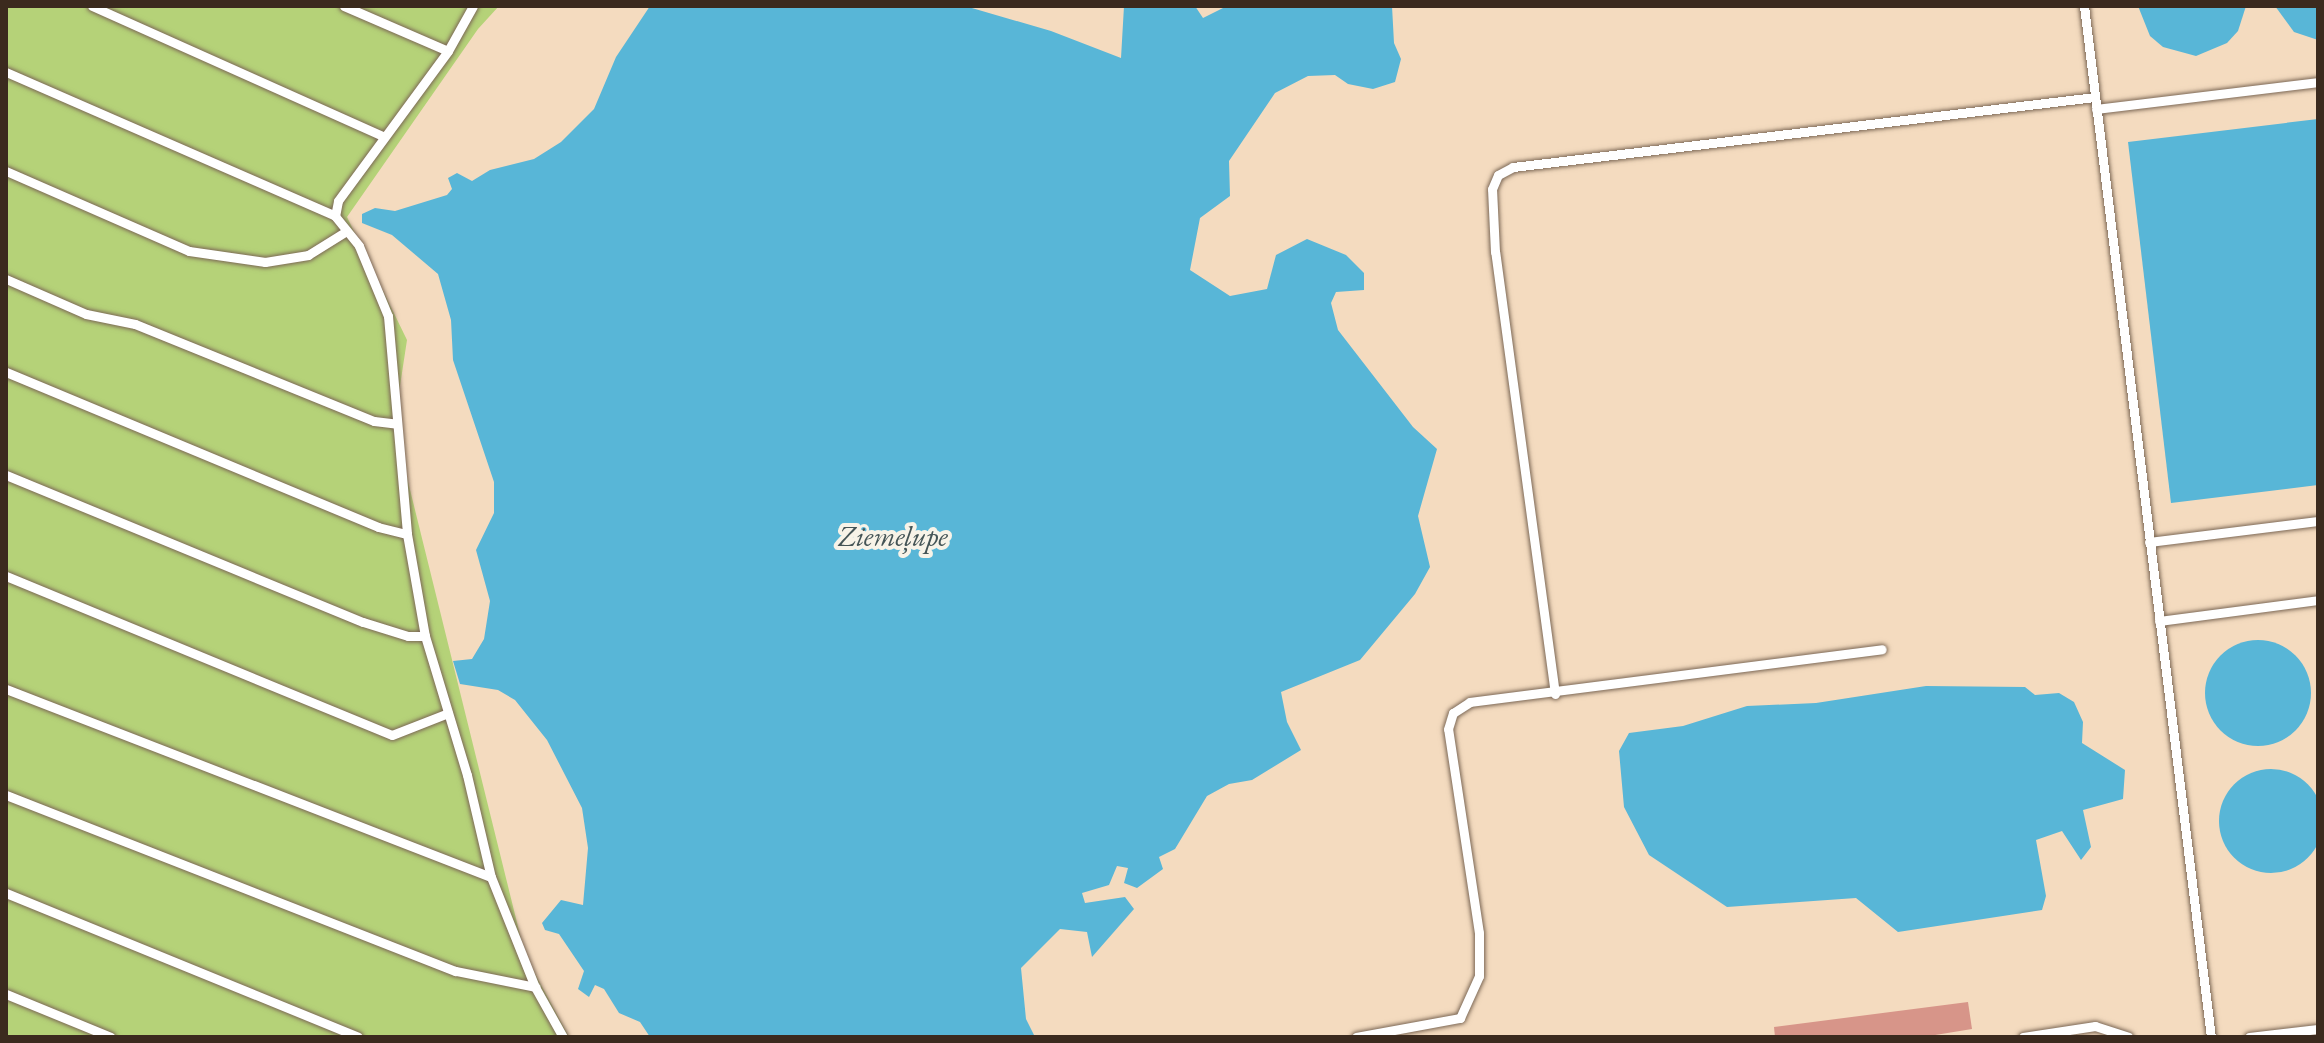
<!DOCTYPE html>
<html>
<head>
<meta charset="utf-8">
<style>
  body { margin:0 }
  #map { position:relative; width:2324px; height:1043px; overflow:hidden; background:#f4dbbf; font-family:"EB Garamond",serif }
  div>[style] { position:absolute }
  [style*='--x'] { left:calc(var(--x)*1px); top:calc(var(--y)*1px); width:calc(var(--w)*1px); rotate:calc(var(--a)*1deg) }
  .green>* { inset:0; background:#b5d278 }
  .water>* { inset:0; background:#58b6d7 }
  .round { border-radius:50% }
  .building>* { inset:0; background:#d79589 }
  .roads { filter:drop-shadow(0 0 2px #7c6856) drop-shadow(0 0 2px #7c6856) }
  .service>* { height:9px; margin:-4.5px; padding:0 4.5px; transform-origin:4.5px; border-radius:4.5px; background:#fff }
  span { translate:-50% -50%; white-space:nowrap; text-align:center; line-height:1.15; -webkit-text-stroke:8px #f7f3e8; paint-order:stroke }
  .water-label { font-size:28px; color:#445456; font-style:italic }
  .frame { position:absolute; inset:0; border:8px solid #3b2a1e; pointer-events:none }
</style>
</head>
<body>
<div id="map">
  <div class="green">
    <div style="clip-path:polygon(6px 6px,499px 6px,478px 29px,347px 217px,407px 340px,394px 425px,525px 955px,569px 1037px,6px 1037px)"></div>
  </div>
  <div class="water">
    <div style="clip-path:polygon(650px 6px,965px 6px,1051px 31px,1121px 58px,1124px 6px,1195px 6px,1203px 18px,1227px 6px,1392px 6px,1394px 43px,1401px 59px,1395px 82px,1373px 89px,1348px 84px,1335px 75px,1308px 76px,1275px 93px,1229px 161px,1230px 196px,1200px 218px,1190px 270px,1230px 296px,1267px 289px,1276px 255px,1307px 239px,1346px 255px,1364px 273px,1364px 290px,1336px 292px,1331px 303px,1338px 330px,1413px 427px,1437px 449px,1418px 516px,1430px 567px,1415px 594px,1360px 660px,1281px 692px,1287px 722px,1301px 750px,1252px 780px,1229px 784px,1207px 796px,1175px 849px,1159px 857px,1163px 869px,1137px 888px,1124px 883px,1128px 868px,1117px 866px,1109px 885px,1082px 893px,1085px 903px,1125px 897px,1134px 909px,1092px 957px,1087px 932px,1060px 929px,1021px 968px,1026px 1019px,1035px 1037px,650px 1037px,640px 1022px,619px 1013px,604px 989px,595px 985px,589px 997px,578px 989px,584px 971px,559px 934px,545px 930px,542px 923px,561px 900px,583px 905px,588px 848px,582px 808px,547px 740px,515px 700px,498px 690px,460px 684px,453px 661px,472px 659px,484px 639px,490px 601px,476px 550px,494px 513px,494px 482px,453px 360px,451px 320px,438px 274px,392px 235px,362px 223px,362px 214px,375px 208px,395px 211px,447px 195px,452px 189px,448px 178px,457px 173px,472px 181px,490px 170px,534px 159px,561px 142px,594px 109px,616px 57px)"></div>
    <div style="clip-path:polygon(2138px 6px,2246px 6px,2238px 31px,2227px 43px,2196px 56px,2163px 47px,2150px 36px)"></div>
    <div style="clip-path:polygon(2275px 6px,2318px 6px,2318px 40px,2294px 32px)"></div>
    <div style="clip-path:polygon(2318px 119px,2318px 485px,2171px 503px,2128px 142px)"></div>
    <div class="round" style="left:2205px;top:640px;width:106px;height:106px"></div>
    <div style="clip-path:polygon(1926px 686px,2025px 687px,2035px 695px,2059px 693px,2074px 702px,2083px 722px,2082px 743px,2125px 770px,2123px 799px,2083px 810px,2091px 847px,2081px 860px,2062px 831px,2036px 840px,2046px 896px,2042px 910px,1898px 932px,1856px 898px,1727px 907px,1649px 855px,1624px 807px,1619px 751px,1629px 733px,1683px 726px,1747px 706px,1816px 703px)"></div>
    <div class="round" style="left:2219px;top:769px;width:104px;height:104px"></div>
  </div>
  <div class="building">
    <div style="clip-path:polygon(1968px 1002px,1972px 1029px,1923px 1037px,1775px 1037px,1774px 1027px)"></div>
  </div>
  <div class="roads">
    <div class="service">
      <div style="--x:92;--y:6;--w:319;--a:24.1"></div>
      <div style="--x:344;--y:6;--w:113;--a:23.4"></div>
      <div style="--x:473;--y:6;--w:51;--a:119.1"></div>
      <div style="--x:448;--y:51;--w:186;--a:126.3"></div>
      <div style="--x:338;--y:201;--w:15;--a:101"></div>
      <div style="--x:335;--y:216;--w:38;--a:51"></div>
      <div style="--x:359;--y:246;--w:76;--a:67.5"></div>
      <div style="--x:388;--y:316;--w:219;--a:85"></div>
      <div style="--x:407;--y:534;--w:104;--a:80"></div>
      <div style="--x:425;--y:636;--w:145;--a:73.2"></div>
      <div style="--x:467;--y:775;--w:105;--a:76.8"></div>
      <div style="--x:491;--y:877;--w:118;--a:68.2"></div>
      <div style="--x:535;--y:987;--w:57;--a:60.8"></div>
      <div style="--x:2084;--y:6;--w:1039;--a:82.98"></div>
      <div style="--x:6;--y:72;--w:359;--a:23.6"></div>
      <div style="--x:2096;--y:109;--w:224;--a:-6.9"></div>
      <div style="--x:6;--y:171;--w:200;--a:23.6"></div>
      <div style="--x:189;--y:251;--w:77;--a:8.2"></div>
      <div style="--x:265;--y:262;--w:44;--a:-9.2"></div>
      <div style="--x:308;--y:255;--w:44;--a:-31.9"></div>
      <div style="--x:6;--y:279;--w:87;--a:23.6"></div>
      <div style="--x:86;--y:314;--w:50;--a:11.5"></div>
      <div style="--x:135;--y:324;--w:258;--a:22.1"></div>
      <div style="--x:374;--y:421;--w:23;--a:7"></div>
      <div style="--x:6;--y:372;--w:403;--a:22.6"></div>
      <div style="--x:378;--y:527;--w:30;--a:14"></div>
      <div style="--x:6;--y:475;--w:386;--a:22.4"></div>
      <div style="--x:363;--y:622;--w:47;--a:17.3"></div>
      <div style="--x:408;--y:636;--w:17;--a:0"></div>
      <div style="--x:2149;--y:542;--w:170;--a:-7.1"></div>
      <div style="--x:6;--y:576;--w:417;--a:22.4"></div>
      <div style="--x:392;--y:735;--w:60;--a:-21.4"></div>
      <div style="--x:2159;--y:621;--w:160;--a:-7.5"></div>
      <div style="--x:6;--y:689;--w:520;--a:21.19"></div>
      <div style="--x:1555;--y:694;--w:446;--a:-97.7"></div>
      <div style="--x:1495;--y:252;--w:63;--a:-92.7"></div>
      <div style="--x:1492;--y:189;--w:15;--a:-67"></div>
      <div style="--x:1498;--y:175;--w:17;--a:-28"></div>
      <div style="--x:1513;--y:167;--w:586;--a:-6.86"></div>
      <div style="--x:6;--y:795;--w:483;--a:21.4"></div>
      <div style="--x:456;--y:971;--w:81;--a:11.4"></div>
      <div style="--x:6;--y:893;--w:380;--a:22.2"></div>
      <div style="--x:6;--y:994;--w:113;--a:22.3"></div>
      <div style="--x:1356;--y:1037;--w:106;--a:-10.4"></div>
      <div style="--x:1460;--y:1018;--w:46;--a:-65.7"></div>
      <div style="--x:1479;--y:976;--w:43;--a:-90"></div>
      <div style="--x:1479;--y:933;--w:206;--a:-98.6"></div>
      <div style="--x:1448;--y:729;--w:17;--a:-73"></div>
      <div style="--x:1453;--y:713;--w:20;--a:-33"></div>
      <div style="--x:1470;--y:702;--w:415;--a:-7.3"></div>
      <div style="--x:2023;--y:1037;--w:73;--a:-8.7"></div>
      <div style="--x:2095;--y:1026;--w:35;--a:18"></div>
      <div style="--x:2249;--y:1037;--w:69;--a:-6.6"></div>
    </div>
  </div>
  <div class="water-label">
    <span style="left:893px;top:536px">Ziemeļupe</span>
  </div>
  <div class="frame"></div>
</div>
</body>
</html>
